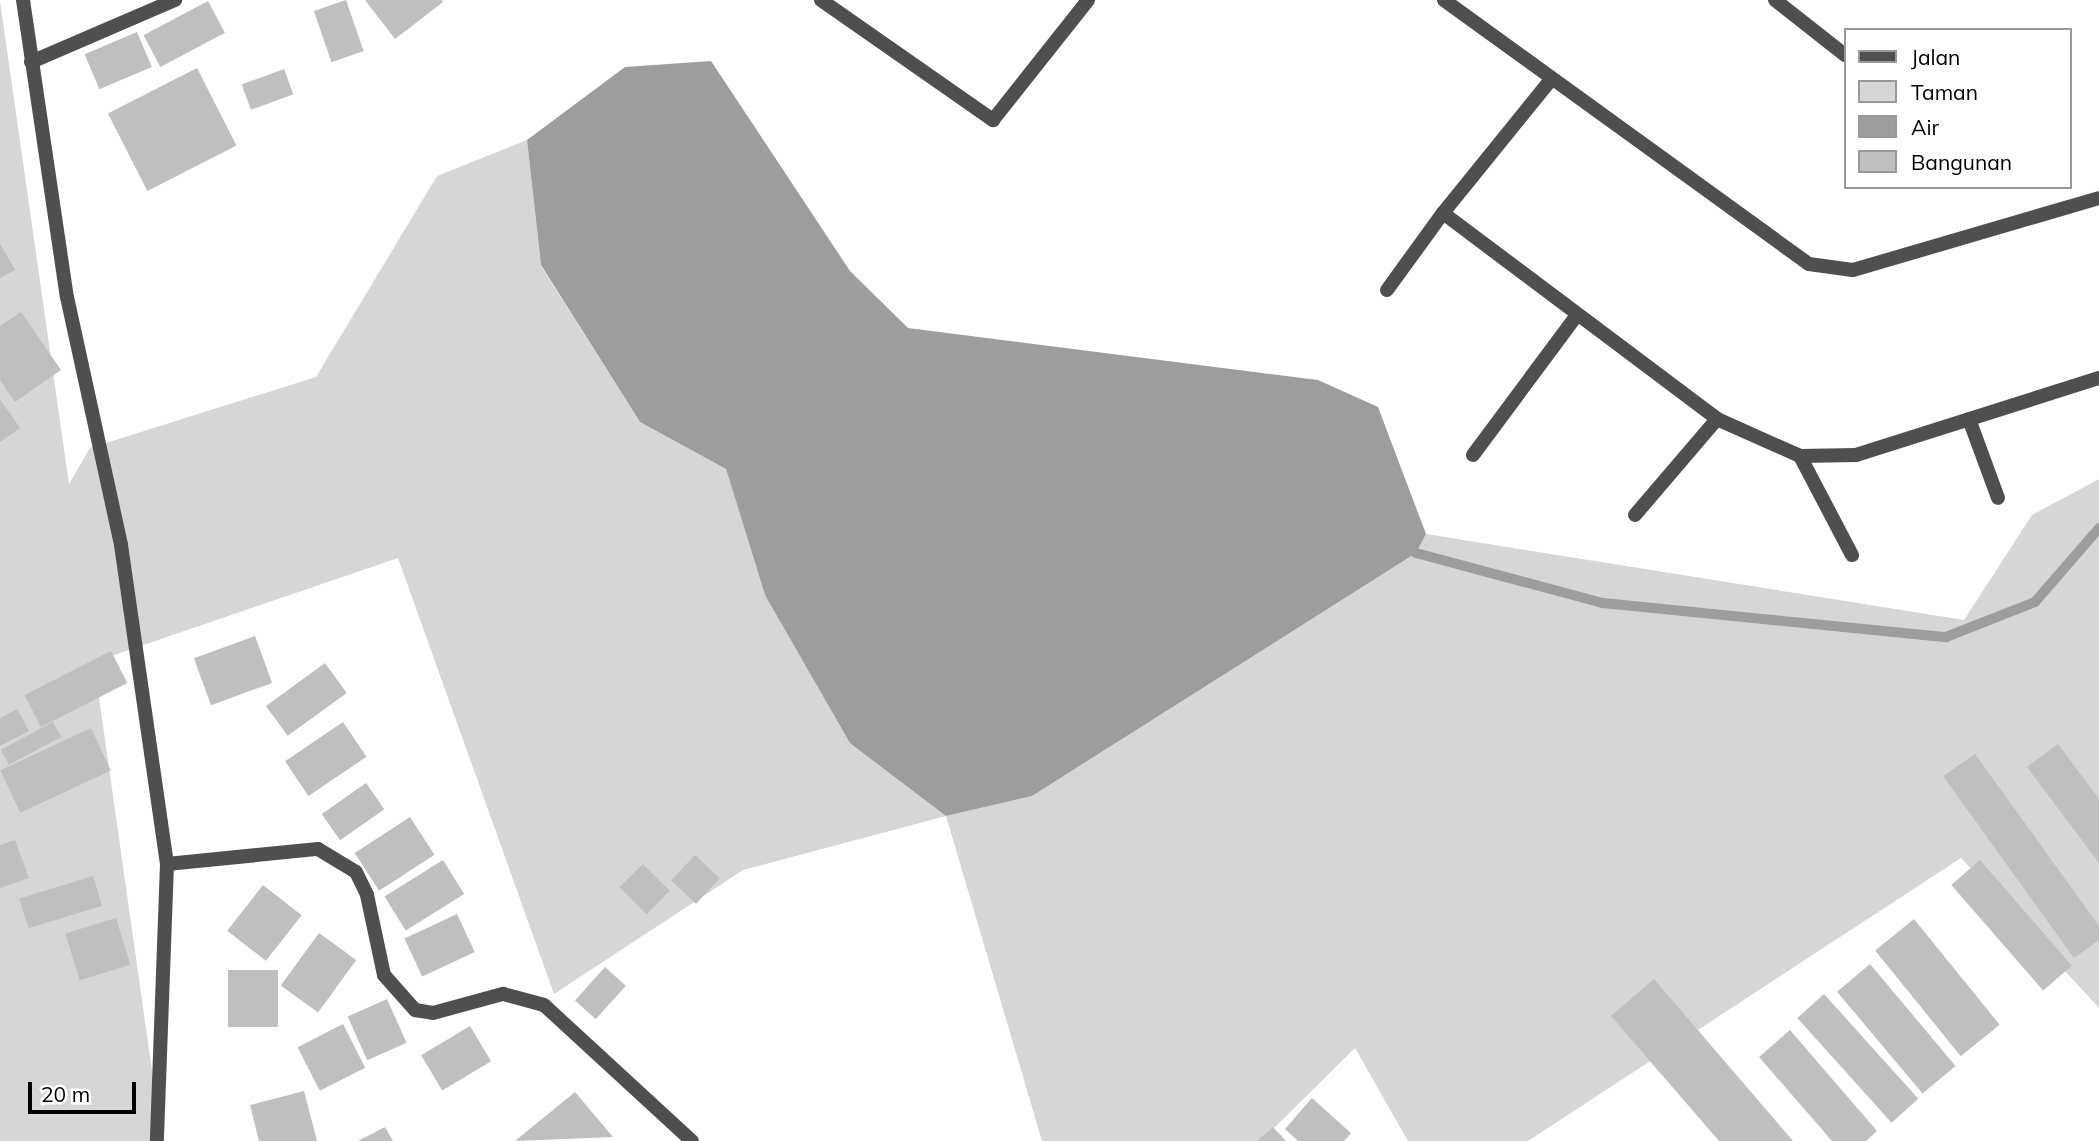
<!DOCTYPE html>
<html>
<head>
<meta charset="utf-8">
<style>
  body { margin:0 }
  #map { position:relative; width:2099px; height:1141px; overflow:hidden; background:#fff; font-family:Mulish,sans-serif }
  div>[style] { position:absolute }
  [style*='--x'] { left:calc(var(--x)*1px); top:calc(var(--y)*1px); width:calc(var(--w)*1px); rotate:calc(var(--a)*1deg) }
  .green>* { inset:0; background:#d6d6d6 }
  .water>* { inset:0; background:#9d9d9d }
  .stream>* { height:10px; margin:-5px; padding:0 5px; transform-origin:5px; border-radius:5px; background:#9d9d9d }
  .building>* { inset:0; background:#bfbfbf; transform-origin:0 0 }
  .street>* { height:14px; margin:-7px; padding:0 7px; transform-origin:7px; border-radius:7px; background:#4f4f4f }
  span { translate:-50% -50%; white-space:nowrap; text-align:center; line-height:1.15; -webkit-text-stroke:5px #fff; paint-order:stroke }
  .legend { position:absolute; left:1844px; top:28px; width:228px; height:161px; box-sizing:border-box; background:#fff; border:2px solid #999; margin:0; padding:9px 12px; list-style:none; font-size:21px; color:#000 }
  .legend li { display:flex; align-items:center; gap:14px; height:35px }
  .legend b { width:35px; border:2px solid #999 }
  .scale { position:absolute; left:28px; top:1082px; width:108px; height:32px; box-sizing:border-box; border:4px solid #000; border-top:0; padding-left:9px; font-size:21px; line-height:24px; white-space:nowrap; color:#000; -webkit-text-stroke:5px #fff; paint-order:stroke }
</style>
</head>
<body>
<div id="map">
  <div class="green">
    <div style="clip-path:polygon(0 1px,69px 484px,90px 448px,316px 377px,437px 176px,527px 140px,541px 266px,640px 422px,726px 469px,765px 595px,946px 816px,1032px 796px,1416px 553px,1426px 534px,1964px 620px,2032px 515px,2099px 479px,2099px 1008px,1961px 858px,1528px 1141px,1408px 1141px,1355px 1048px,1261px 1141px,1042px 1141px,946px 816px,743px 870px,554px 994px,398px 558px,94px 662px,162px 1141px,0 1141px)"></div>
  </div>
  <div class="water">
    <div style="clip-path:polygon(711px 61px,850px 271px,908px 328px,1318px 380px,1378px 407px,1426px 534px,1416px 553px,1032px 796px,946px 816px,850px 743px,765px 595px,726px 469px,640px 422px,541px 265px,527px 140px,625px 67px)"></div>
  </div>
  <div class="stream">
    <div style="--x:1416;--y:553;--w:194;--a:15"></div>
    <div style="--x:1603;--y:603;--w:345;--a:5.7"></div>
    <div style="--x:1946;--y:637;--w:96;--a:-21.5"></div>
    <div style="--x:2035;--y:602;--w:98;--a:-49.1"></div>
  </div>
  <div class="building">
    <div style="left:346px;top:0;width:54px;height:34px;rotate:71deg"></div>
    <div style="clip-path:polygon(365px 0,442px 0,443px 2px,395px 39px)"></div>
    <div style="left:208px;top:1px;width:36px;height:73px;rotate:62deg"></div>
    <div style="left:137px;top:32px;width:38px;height:57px;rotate:67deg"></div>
    <div style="left:197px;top:68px;width:87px;height:100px;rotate:63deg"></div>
    <div style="left:284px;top:69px;width:27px;height:45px;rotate:70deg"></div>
    <div style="clip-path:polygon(0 244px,15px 270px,0 278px)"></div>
    <div style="clip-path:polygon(21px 312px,61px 370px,15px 402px,0 380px,0 326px)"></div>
    <div style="clip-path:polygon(0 399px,20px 428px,0 442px)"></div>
    <div style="left:255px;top:636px;width:50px;height:65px;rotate:70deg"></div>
    <div style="left:111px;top:651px;width:36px;height:97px;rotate:63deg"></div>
    <div style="left:325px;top:663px;width:37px;height:73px;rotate:54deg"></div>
    <div style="clip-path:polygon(17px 709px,29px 731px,0 746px,0 718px)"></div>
    <div style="left:53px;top:722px;width:17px;height:59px;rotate:62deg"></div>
    <div style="left:343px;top:722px;width:42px;height:70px;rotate:56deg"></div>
    <div style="left:91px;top:728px;width:47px;height:100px;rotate:65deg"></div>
    <div style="clip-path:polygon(2058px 744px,2099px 799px,2099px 863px,2027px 767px)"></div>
    <div style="clip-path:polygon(1975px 754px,2099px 926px,2099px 940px,2074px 958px,1943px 776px)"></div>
    <div style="left:366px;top:783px;width:32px;height:54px;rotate:55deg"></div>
    <div style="left:410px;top:817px;width:45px;height:66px;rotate:57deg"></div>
    <div style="clip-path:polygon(15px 840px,29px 878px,0 888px,0 845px)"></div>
    <div style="left:695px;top:855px;width:34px;height:35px;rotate:43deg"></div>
    <div style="left:443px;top:860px;width:40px;height:69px;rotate:58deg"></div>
    <div style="left:1980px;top:860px;width:140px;height:38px;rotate:49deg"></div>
    <div style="left:643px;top:864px;width:38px;height:33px;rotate:45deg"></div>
    <div style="left:93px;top:876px;width:31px;height:77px;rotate:73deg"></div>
    <div style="left:263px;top:885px;width:49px;height:58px;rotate:38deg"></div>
    <div style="left:457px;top:914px;width:42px;height:58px;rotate:65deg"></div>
    <div style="left:116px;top:918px;width:49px;height:53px;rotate:73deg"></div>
    <div style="left:1914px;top:919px;width:136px;height:50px;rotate:51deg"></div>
    <div style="left:319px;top:933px;width:46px;height:65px;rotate:36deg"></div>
    <div style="left:1870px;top:964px;width:133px;height:43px;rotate:50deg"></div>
    <div style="left:605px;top:967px;width:28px;height:45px;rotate:42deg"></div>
    <div style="left:228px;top:970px;width:50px;height:57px"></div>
    <div style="clip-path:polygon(1654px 979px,1793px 1141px,1719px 1141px,1611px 1016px)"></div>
    <div style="left:1824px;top:994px;width:141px;height:36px;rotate:48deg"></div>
    <div style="left:387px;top:999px;width:48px;height:43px;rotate:66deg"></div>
    <div style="left:343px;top:1024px;width:49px;height:51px;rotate:63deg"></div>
    <div style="left:470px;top:1026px;width:41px;height:57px;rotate:59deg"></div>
    <div style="clip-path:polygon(1790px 1030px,1877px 1131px,1866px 1141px,1832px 1141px,1759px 1057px)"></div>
    <div style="clip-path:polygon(304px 1091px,317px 1141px,259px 1141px,250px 1105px)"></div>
    <div style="clip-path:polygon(575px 1092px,613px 1137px,515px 1141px)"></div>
    <div style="clip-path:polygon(1312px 1098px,1351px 1133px,1344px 1141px,1298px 1141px,1285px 1129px)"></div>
    <div style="clip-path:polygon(385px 1127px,393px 1141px,358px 1141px)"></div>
    <div style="clip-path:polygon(1273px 1127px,1286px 1141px,1257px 1141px)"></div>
  </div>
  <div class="street">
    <div style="--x:23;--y:0;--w:300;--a:81.6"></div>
    <div style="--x:67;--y:297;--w:254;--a:77.7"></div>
    <div style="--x:121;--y:545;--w:322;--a:81.8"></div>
    <div style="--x:167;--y:864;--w:277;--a:92.1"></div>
    <div style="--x:821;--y:0;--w:210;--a:34.9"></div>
    <div style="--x:993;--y:120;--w:153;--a:-51.6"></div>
    <div style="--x:1444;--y:0;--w:450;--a:35.9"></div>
    <div style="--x:1809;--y:264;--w:44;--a:7.8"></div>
    <div style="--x:1853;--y:270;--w:256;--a:-16.3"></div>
    <div style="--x:1775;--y:0;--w:89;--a:38.2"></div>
    <div style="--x:31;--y:62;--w:157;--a:-23.3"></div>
    <div style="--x:1549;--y:82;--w:169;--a:129"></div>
    <div style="--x:1443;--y:213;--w:343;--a:36.9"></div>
    <div style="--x:1717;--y:419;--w:91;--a:24"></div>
    <div style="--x:1800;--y:456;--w:56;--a:-1"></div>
    <div style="--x:1856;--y:455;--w:255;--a:-17.6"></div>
    <div style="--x:1387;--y:290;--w:95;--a:-54"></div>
    <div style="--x:1969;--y:419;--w:84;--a:69.8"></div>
    <div style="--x:1473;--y:455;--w:174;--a:-53.4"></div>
    <div style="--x:1800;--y:456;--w:112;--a:62.3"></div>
    <div style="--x:1635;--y:515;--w:126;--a:-49.5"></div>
    <div style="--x:167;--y:864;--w:152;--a:-5.7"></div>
    <div style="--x:318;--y:849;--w:44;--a:31.2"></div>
    <div style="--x:356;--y:872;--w:25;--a:64"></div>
    <div style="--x:367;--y:895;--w:82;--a:78"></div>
    <div style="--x:384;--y:975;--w:47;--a:48.5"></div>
    <div style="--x:415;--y:1010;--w:18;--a:9"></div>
    <div style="--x:433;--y:1013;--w:73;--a:-15.2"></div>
    <div style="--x:503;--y:994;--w:42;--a:15"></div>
    <div style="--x:544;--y:1005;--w:201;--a:42.6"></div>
  </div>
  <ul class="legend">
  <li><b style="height:9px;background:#4f4f4f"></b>Jalan</li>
  <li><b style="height:19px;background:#d6d6d6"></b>Taman</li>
  <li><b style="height:19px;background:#9d9d9d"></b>Air</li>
  <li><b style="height:19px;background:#bfbfbf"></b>Bangunan</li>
  </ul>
  <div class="scale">20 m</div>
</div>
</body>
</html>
